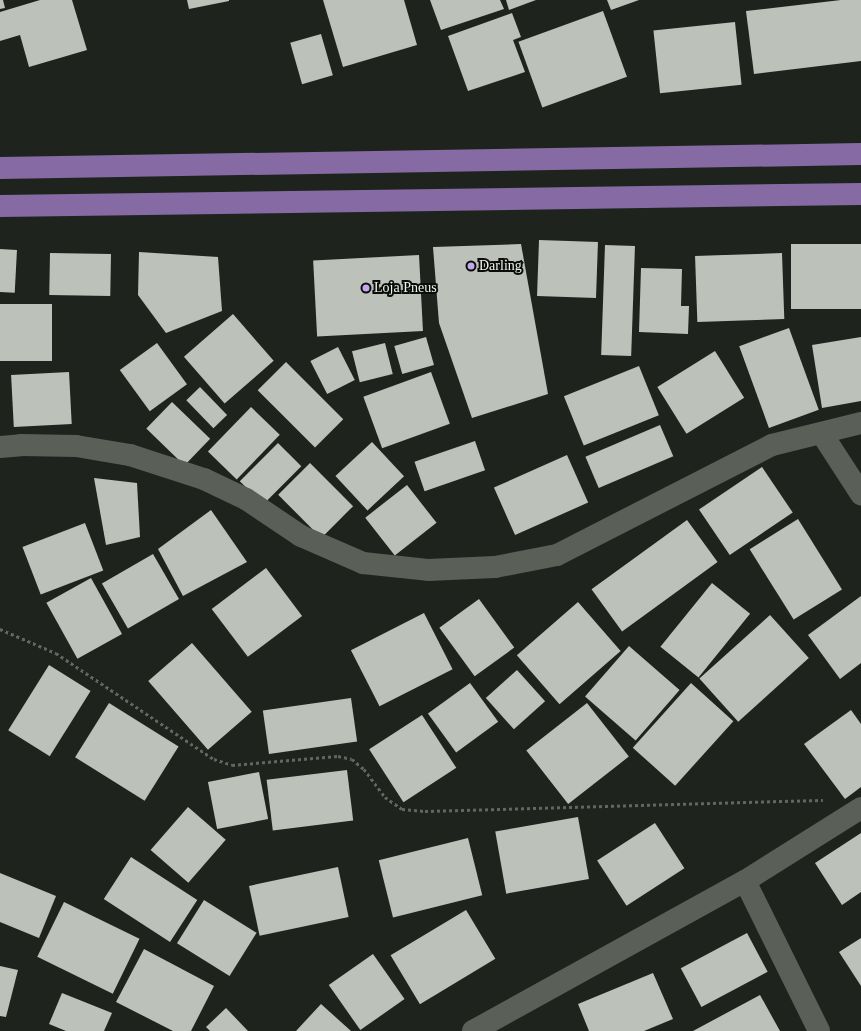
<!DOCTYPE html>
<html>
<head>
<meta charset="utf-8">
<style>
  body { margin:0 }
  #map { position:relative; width:861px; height:1031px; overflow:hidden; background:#1f231d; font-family:Georgia,serif }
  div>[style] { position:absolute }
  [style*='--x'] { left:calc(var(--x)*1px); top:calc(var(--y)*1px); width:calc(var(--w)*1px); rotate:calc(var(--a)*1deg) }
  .building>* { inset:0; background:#bcc1b9; transform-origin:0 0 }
  .path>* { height:2.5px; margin-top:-1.25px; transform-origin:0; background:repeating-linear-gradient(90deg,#626660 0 3px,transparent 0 6px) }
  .street>* { height:22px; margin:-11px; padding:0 11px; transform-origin:11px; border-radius:11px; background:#5a5f58 }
  .primary>* { height:22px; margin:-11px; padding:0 11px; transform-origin:11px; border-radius:11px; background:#856aa4 }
  .dots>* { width:11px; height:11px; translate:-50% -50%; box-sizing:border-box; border:2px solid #0a0c09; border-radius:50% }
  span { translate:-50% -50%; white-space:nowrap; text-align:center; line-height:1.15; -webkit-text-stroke:4px #0a0c09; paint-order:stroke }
  .poi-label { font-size:14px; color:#eff2ed }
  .left { translate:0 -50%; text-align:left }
</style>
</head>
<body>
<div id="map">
  <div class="building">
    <div style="clip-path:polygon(0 0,3px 0,5px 8px,0 9px)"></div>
    <div style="clip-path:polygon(40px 0,72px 0,87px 50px,29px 67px,20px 35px,0 41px,0 12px)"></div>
    <div style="clip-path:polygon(187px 0,229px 0,229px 1px,189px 9px)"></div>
    <div style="clip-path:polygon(323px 0,404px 0,417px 45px,343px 67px)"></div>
    <div style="clip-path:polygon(430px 0,500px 0,504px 9px,441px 30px)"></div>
    <div style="clip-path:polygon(506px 0,536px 0,509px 10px)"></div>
    <div style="clip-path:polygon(607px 0,639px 0,611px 10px)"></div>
    <div style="clip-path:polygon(841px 0,861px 0,861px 61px,754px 74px,746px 11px)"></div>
    <div style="left:603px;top:11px;width:70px;height:90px;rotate:70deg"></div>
    <div style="clip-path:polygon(512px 13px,521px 37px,513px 40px,525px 72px,468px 91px,448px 36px)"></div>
    <div style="left:735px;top:22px;width:63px;height:82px;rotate:84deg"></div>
    <div style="left:321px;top:34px;width:43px;height:32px;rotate:74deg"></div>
    <div style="left:539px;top:240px;width:59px;height:56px;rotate:2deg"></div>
    <div style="clip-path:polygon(521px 244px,548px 394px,472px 418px,439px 323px,433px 247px)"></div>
    <div style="left:861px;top:244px;width:65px;height:70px;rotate:90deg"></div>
    <div style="left:605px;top:245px;width:30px;height:110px;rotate:2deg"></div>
    <div style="left:0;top:249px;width:17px;height:43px;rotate:3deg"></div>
    <div style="clip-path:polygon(139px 252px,218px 257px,222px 311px,166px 333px,138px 295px)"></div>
    <div style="left:50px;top:253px;width:61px;height:42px;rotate:1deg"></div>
    <div style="left:782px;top:253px;width:66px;height:87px;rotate:88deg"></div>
    <div style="left:419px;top:255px;width:76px;height:106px;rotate:87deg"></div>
    <div style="clip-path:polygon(641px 268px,682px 269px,681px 306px,689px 306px,688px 334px,639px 332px)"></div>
    <div style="left:0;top:304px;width:52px;height:57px"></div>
    <div style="left:233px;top:314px;width:62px;height:65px;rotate:49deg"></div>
    <div style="left:789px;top:328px;width:87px;height:53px;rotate:70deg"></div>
    <div style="left:426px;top:337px;width:29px;height:33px;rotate:74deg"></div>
    <div style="clip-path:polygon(861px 337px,861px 401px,822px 408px,812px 345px)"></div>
    <div style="left:157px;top:343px;width:51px;height:46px;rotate:54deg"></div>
    <div style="left:385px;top:343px;width:32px;height:34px;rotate:76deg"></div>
    <div style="left:338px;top:347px;width:37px;height:31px;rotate:63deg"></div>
    <div style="left:715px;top:351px;width:55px;height:68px;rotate:58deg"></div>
    <div style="left:286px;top:362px;width:81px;height:40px;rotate:45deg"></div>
    <div style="left:639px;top:366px;width:53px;height:81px;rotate:68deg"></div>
    <div style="left:69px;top:372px;width:52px;height:58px;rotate:87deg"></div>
    <div style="left:431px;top:372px;width:55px;height:72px;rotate:70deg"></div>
    <div style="left:200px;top:387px;width:39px;height:19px;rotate:46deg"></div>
    <div style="left:172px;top:402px;width:53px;height:37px;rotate:44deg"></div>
    <div style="left:251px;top:407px;width:40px;height:62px;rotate:44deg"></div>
    <div style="left:660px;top:425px;width:34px;height:81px;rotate:67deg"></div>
    <div style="left:475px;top:441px;width:31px;height:64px;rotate:71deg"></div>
    <div style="left:372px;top:442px;width:47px;height:50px;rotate:47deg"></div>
    <div style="left:278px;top:443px;width:33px;height:54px;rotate:45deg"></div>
    <div style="left:567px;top:455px;width:52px;height:80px;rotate:66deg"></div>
    <div style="left:310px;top:463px;width:61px;height:45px;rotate:45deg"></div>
    <div style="left:762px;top:467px;width:55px;height:76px;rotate:56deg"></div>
    <div style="clip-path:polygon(94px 478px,137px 483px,140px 537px,106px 545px)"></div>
    <div style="left:407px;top:485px;width:48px;height:53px;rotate:52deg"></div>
    <div style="clip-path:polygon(211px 510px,247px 562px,183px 596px,158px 549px)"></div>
    <div style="left:798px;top:519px;width:83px;height:57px;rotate:58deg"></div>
    <div style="left:687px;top:520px;width:52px;height:118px;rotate:54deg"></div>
    <div style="left:85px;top:523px;width:51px;height:67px;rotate:69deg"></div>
    <div style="left:153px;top:554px;width:52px;height:59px;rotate:60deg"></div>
    <div style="left:266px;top:568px;width:60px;height:68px;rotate:53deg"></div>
    <div style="left:91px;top:578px;width:64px;height:51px;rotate:61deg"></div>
    <div style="left:712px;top:583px;width:49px;height:82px;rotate:39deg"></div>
    <div style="clip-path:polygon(861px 596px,861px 663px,840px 679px,808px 635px)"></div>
    <div style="left:479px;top:599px;width:60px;height:49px;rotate:54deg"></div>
    <div style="left:578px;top:602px;width:65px;height:81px;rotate:49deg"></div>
    <div style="left:424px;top:613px;width:63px;height:82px;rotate:63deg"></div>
    <div style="left:770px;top:615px;width:58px;height:95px;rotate:48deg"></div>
    <div style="left:192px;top:643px;width:91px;height:58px;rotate:49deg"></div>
    <div style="left:629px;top:646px;width:67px;height:67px;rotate:41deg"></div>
    <div style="left:49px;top:665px;width:49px;height:77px;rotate:32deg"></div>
    <div style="left:517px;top:670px;width:42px;height:42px;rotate:48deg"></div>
    <div style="left:470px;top:683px;width:48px;height:52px;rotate:54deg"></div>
    <div style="left:691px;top:683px;width:57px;height:87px;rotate:42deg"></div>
    <div style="left:351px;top:698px;width:44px;height:89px;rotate:82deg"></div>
    <div style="left:109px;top:703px;width:82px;height:64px;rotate:32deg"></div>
    <div style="left:587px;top:703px;width:68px;height:77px;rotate:52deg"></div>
    <div style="clip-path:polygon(851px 710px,861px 724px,861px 787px,845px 799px,804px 744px)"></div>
    <div style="left:422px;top:715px;width:63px;height:63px;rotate:57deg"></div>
    <div style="left:347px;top:770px;width:51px;height:81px;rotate:83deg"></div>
    <div style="left:259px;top:772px;width:48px;height:52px;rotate:79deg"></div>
    <div style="left:188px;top:807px;width:50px;height:57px;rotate:41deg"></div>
    <div style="left:578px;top:817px;width:63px;height:84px;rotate:80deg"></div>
    <div style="left:655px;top:823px;width:54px;height:69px;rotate:57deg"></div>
    <div style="clip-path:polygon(861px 833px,861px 892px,842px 905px,815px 863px)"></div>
    <div style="left:468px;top:838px;width:59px;height:92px;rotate:76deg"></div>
    <div style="left:131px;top:857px;width:79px;height:50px;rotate:33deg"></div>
    <div style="left:338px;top:867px;width:51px;height:91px;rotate:78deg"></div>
    <div style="clip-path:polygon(0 873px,56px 896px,39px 938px,0 922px)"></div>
    <div style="left:204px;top:900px;width:62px;height:51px;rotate:32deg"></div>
    <div style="left:64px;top:902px;width:84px;height:61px;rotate:26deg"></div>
    <div style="left:466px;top:910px;width:57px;height:88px;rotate:59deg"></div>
    <div style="left:747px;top:933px;width:44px;height:75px;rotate:62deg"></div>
    <div style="clip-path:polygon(861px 938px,861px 986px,839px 952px)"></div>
    <div style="clip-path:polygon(144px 949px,214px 986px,191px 1031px,173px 1031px,116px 1002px)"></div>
    <div style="left:373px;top:954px;width:55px;height:54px;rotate:55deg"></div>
    <div style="clip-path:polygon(0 966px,18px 970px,6px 1017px,0 1016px)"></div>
    <div style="clip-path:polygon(653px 973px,673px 1019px,644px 1031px,589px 1031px,578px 1004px)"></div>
    <div style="clip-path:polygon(62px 993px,112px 1013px,104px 1031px,66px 1031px,49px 1024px)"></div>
    <div style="clip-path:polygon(760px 995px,780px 1031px,693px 1031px)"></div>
    <div style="clip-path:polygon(321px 1004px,351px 1031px,296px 1031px)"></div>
    <div style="clip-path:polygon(226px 1008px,248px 1031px,210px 1031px,206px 1027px)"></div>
  </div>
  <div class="path">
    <div style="--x:0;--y:629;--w:61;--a:23.2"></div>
    <div style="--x:56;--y:653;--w:190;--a:33.9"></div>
    <div style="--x:214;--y:759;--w:19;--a:18"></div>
    <div style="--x:232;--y:765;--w:106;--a:-4.9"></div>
    <div style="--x:338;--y:756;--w:14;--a:12"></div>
    <div style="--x:352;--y:759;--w:16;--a:40"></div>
    <div style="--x:364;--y:769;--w:35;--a:53"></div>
    <div style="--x:385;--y:797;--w:21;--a:35"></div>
    <div style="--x:402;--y:809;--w:23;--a:5"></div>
    <div style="--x:425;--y:811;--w:398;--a:-1.6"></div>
  </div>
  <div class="street">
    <div style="--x:822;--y:434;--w:72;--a:57"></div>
    <div style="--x:0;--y:447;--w:21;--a:-5"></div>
    <div style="--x:21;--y:445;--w:55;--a:1"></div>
    <div style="--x:76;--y:446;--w:55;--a:9.5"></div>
    <div style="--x:130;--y:455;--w:78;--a:18"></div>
    <div style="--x:204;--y:479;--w:47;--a:25.5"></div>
    <div style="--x:246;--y:499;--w:66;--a:33.9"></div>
    <div style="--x:301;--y:536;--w:68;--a:23.5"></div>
    <div style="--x:363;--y:563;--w:65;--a:6.1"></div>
    <div style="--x:428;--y:570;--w:67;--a:-2.6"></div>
    <div style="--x:495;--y:567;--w:63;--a:-11"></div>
    <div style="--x:557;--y:555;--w:242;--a:-27.1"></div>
    <div style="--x:772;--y:445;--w:92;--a:-13.9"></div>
    <div style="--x:745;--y:881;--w:167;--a:63.7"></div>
    <div style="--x:473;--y:1031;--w:311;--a:-28.9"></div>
    <div style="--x:745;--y:881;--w:137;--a:-32.2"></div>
  </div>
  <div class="primary">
    <div style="--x:0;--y:168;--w:861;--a:-0.93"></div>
    <div style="--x:0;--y:206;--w:861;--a:-0.8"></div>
  </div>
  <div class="dots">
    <div style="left:471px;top:266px;background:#c7a6f0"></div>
    <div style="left:366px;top:288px;background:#c7a6f0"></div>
  </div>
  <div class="poi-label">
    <span class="left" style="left:479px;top:266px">Darling</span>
    <span class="left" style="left:374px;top:288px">Loja Pneus</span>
  </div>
</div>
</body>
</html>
